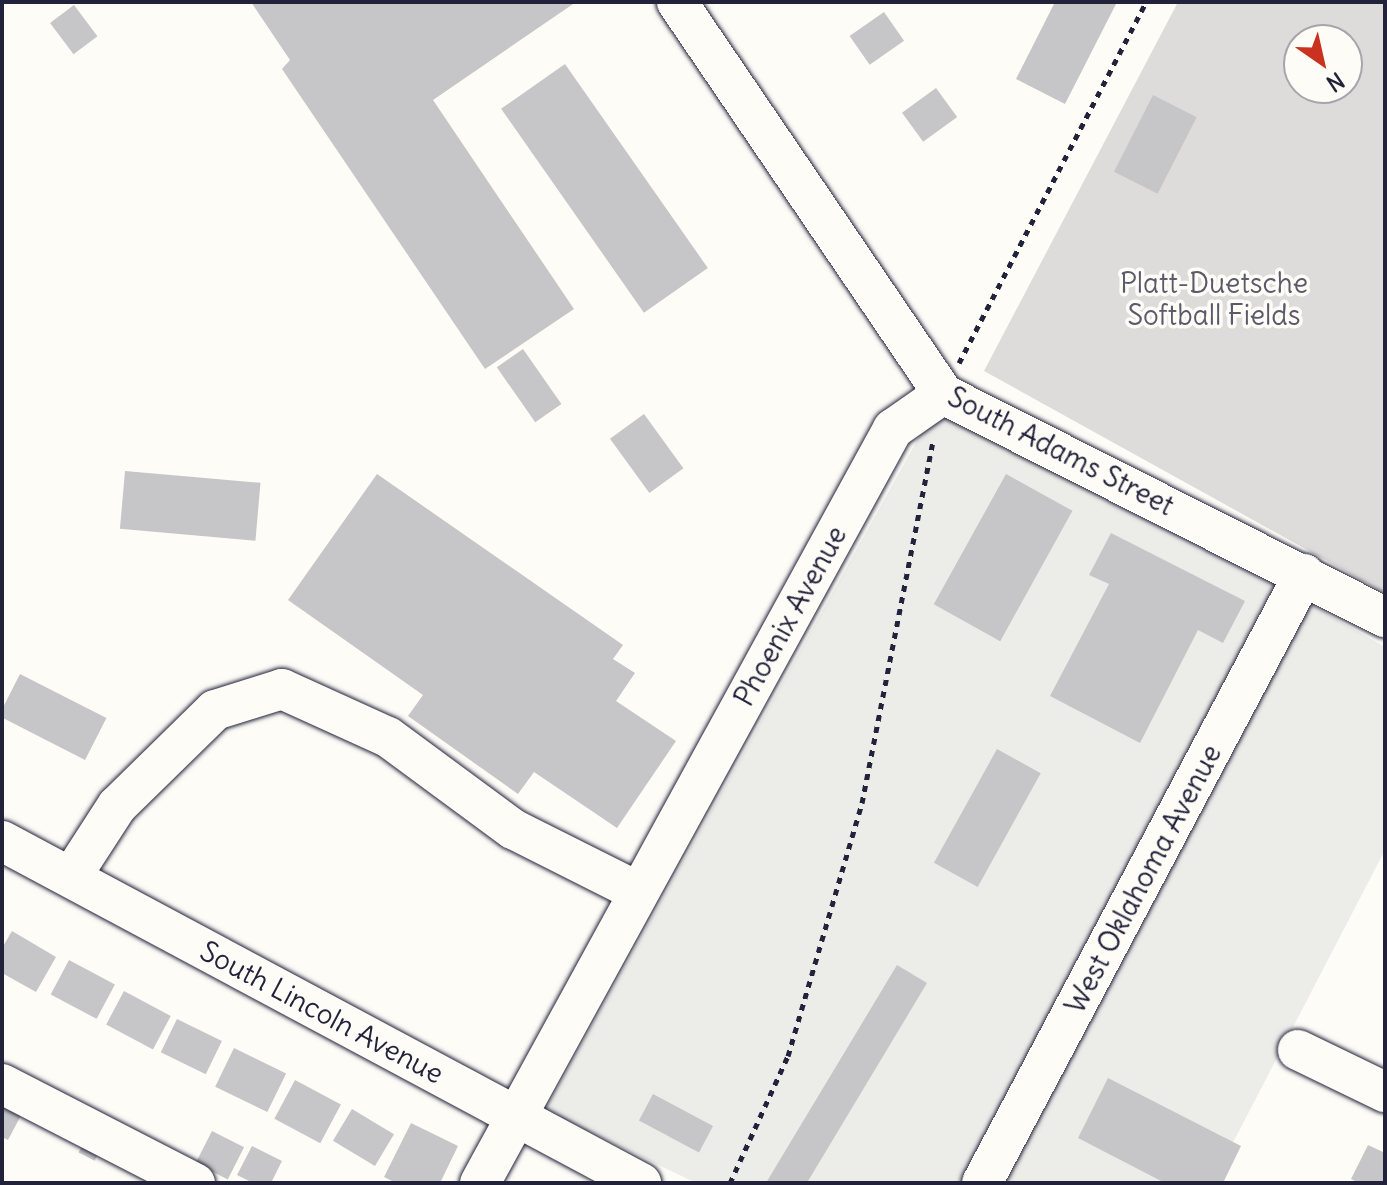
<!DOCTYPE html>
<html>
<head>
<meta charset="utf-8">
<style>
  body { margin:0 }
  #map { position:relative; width:1387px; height:1185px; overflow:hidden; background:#fdfcf7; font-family:Delius,sans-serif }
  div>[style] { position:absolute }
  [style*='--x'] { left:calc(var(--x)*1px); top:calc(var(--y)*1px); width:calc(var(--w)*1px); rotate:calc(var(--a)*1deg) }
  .built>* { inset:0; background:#ecece9 }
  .green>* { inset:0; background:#dddcdb }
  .building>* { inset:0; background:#c6c6c8; transform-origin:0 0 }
  .path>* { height:5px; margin-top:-2.5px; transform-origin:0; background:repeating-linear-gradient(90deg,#22223b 0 6px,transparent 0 12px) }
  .roads { filter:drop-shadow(0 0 2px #22223b) drop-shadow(0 0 2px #22223b) }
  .minor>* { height:40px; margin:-20px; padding:0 20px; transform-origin:20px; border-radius:20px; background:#fdfcf7 }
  span { translate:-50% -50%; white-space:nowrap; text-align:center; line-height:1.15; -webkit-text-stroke:7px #fdfcf7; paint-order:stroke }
  .park-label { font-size:28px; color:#5a5a6b }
  .street-label { font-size:28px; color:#22223b }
  .frame { position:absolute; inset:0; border:4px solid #22223b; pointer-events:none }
  .north { position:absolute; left:1283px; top:24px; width:80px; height:80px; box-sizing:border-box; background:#fdfcf7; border:2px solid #a5a5ac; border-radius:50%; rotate:146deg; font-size:22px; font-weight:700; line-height:32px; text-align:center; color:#22223b }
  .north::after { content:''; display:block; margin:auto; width:28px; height:36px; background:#c8321e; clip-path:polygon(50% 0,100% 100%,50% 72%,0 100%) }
</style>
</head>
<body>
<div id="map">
  <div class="built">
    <div style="clip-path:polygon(943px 394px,1385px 647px,1385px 850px,1212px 1183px,696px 1183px,545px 1110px)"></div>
  </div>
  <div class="green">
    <div style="clip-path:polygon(evenodd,1178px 2px,1385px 2px,1385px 593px,984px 371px,1178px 2px,1299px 40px,1347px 40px,1347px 88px,1299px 88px,1299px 40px)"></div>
  </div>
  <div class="building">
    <div style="clip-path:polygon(251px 2px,576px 2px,433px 100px,574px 309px,485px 369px,282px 69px,290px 60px)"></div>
    <div style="clip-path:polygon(1055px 2px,1117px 2px,1065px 104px,1016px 79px)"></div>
    <div style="left:74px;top:5px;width:39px;height:30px;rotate:53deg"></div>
    <div style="left:884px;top:12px;width:35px;height:42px;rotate:55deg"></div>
    <div style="left:565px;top:64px;width:249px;height:78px;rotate:55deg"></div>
    <div style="left:936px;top:88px;width:36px;height:42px;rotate:54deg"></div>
    <div style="left:1153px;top:95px;width:49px;height:86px;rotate:27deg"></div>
    <div style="left:523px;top:349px;width:67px;height:32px;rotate:55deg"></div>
    <div style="left:644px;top:414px;width:67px;height:42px;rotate:54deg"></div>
    <div style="left:125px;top:471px;width:136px;height:58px;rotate:5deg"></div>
    <div style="clip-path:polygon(377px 474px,623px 645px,613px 659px,635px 673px,616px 701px,676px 741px,617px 828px,534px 772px,518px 794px,408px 716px,423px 695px,288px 600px)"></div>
    <div style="left:1006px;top:474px;width:76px;height:149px;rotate:29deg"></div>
    <div style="clip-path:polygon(1111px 533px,1245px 601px,1223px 643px,1198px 630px,1140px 743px,1050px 696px,1109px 584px,1089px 575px)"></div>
    <div style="left:20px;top:674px;width:97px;height:47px;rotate:27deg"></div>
    <div style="left:997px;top:749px;width:50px;height:130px;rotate:29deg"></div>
    <div style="clip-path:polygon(12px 931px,56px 957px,36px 992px,2px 973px,2px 948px)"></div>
    <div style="left:69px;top:960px;width:52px;height:39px;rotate:28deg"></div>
    <div style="left:897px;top:965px;width:35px;height:255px;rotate:31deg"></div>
    <div style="left:124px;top:991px;width:53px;height:38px;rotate:28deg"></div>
    <div style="left:177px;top:1019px;width:50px;height:37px;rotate:26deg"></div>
    <div style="left:234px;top:1048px;width:58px;height:43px;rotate:26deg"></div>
    <div style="clip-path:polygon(1108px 1078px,1241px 1146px,1223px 1183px,1165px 1183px,1078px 1138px)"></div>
    <div style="left:295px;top:1080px;width:52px;height:44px;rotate:28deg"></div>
    <div style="clip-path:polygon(2px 1092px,27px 1104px,8px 1140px,2px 1137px)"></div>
    <div style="left:653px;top:1094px;width:68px;height:30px;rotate:28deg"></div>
    <div style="left:352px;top:1109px;width:49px;height:37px;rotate:31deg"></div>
    <div style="clip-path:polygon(411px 1123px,458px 1146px,440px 1183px,396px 1183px,384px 1177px)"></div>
    <div style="left:212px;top:1131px;width:36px;height:36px;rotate:27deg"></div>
    <div style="left:85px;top:1140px;width:18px;height:14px;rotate:27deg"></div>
    <div style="clip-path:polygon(1368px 1145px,1385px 1153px,1385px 1183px,1359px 1183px,1351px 1179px)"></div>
    <div style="clip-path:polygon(252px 1146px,282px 1161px,271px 1183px,253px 1183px,237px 1175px)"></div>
  </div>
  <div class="path">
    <div style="--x:959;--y:363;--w:407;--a:-62.6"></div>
    <div style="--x:730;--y:1183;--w:140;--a:-65.5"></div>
    <div style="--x:788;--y:1056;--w:264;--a:-73.7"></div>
    <div style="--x:862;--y:803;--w:370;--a:-78.9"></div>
  </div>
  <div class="roads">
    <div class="minor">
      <div style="--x:677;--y:2;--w:474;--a:55.8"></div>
      <div style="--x:943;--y:394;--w:495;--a:26.8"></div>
      <div style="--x:2;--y:841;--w:725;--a:28.16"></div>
      <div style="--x:71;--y:877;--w:85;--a:-57.1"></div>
      <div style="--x:117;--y:806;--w:137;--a:-44.4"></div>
      <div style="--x:215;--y:710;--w:70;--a:-17.4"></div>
      <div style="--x:282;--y:689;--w:116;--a:24.4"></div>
      <div style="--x:388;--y:737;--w:155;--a:36.4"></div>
      <div style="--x:513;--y:829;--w:140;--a:26.7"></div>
      <div style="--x:1298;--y:1050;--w:97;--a:25.8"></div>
      <div style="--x:2;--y:1084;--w:217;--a:27.2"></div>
      <div style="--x:480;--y:1183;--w:860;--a:-61.29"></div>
      <div style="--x:893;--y:429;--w:61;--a:-35"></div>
      <div style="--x:982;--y:1183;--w:689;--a:-62.13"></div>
    </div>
  </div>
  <div class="park-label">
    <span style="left:1214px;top:299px">Platt-Duetsche<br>Softball Fields</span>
  </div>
  <div class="street-label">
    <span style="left:1061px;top:451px;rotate:27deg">South Adams Street</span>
    <span style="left:790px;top:616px;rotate:-61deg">Phoenix Avenue</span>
    <span style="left:1143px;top:879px;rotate:-62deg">West Oklahoma Avenue</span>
    <span style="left:322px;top:1012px;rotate:28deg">South Lincoln Avenue</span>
  </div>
  <div class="frame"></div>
  <div class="north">N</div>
</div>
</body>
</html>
